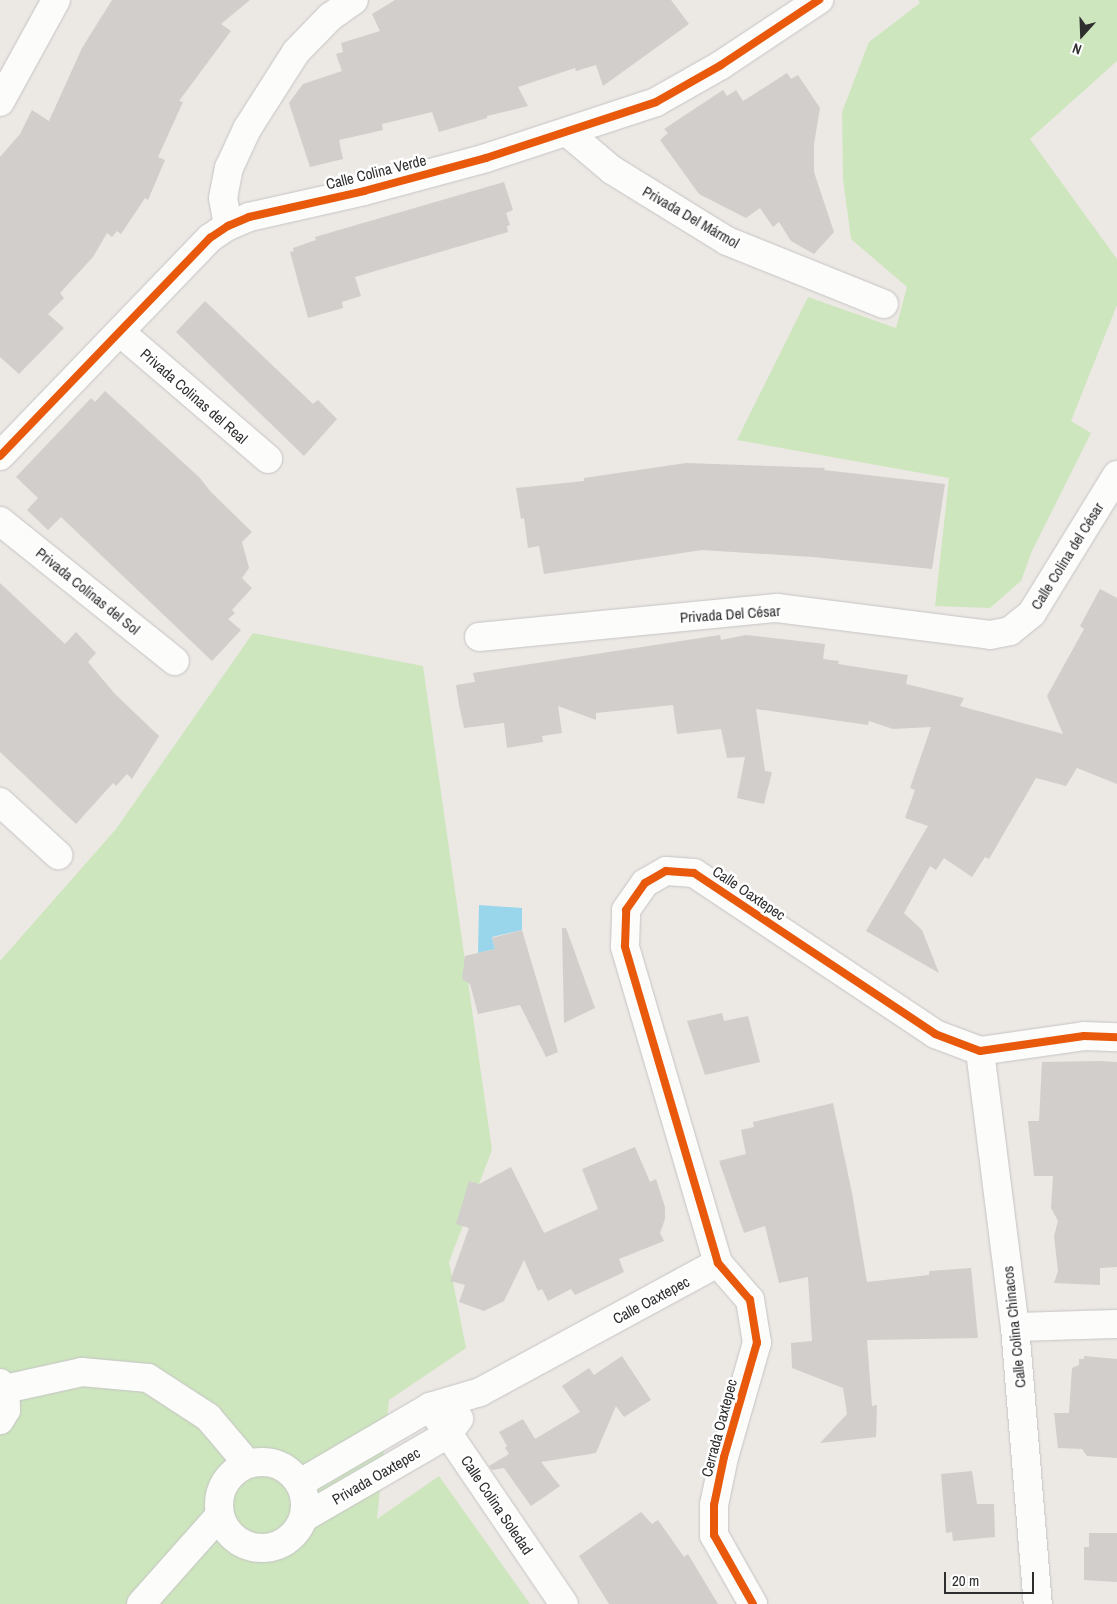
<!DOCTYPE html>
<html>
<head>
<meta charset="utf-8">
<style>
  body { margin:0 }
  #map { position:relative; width:1117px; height:1604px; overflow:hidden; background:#ece8e4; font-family:"Archivo Narrow",sans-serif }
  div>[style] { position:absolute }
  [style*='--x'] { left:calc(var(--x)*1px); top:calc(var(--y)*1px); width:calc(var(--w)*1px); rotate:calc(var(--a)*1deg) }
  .green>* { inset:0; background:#cee6be }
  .water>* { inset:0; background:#99d6ec }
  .building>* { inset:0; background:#d1cecb }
  .roads { filter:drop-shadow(0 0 1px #c5c4c5) drop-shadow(0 0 1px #c5c4c5) }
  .minor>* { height:28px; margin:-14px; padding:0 14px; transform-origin:14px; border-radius:14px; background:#fcfcfb }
  .minor>.ring { margin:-14px; padding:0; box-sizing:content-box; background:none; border:28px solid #fcfcfb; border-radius:50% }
  .cycleway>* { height:8px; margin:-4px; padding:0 4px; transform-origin:4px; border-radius:4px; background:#e8590c }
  span { translate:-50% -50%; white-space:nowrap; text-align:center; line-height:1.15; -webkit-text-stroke:5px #fff; paint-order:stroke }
  .street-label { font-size:15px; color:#2e2e2e }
  .north { position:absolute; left:1057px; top:10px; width:50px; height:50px; -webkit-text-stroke:4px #fff; paint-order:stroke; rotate:200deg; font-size:14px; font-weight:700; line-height:20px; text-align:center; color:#2e2e2e }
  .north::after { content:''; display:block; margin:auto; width:18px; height:22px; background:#2e2e2e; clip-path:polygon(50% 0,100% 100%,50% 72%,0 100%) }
  .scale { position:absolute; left:944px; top:1572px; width:90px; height:22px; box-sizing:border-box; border:2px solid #2e2e2e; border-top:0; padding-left:6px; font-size:15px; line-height:18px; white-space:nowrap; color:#2e2e2e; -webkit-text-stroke:4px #fff; paint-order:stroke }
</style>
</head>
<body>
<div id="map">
  <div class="green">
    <div style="clip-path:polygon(918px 0,1117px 0,1117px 61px,1030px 139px,1117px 259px,1117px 305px,1071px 421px,1091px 433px,1032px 551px,1021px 581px,990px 608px,935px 606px,949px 478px,737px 440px,808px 297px,896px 328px,907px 287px,851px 239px,843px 179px,842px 112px,869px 42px,920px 3px)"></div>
    <div style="clip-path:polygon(253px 633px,423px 666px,492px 1150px,449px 1262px,466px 1348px,389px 1400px,377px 1519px,439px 1476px,530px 1604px,0 1604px,0 961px,116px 829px)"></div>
  </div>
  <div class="water">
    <div style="clip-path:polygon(479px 905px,522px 908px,522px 930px,492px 937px,495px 949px,478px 953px)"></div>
  </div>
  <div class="building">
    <div style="clip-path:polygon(112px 0,250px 0,221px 24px,231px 31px,179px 101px,183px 102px,158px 157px,165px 160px,148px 200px,145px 198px,121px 234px,117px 231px,112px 237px,107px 233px,93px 257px,60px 293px,64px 298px,48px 314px,64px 328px,19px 374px,0 357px,0 157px,20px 134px,32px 110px,49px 121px,82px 48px)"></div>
    <div style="clip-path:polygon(395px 0,671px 0,689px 24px,603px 86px,596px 65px,576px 71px,575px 68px,518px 87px,528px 106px,487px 116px,487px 118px,439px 132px,432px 112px,382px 124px,383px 130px,339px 140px,343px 159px,310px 167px,289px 103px,303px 84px,342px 71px,336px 54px,343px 52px,341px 43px,380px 31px,372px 14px)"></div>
    <div style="clip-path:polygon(787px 73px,791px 79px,798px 75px,820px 108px,814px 144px,814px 172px,834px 232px,814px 254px,791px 241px,779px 222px,773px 227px,760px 208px,746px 218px,699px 194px,660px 140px,668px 133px,664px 129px,723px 90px,727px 96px,736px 90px,743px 101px)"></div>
    <div style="clip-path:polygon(504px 182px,513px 210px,506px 213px,510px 225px,507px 226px,508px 232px,355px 277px,361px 296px,342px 302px,343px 308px,308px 318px,290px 252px,294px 251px,293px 248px,316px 240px,315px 237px)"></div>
    <div style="clip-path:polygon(205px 301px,313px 404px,318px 400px,337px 419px,304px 456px,176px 332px)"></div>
    <div style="clip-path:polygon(105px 391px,200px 478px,210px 491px,252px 532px,242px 542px,249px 568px,242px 578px,252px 588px,232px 610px,235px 613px,228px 619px,241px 630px,212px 661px,61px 517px,48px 530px,27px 510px,38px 498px,16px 477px,91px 398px,95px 402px)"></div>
    <div style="clip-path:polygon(686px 463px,825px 468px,824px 470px,945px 484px,932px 569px,813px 557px,702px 550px,544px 574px,539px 546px,528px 548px,524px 518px,521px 519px,516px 488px,584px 481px,584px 478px)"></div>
    <div style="clip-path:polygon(0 583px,65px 644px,76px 632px,96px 653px,88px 662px,115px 694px,159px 736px,132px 779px,127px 774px,116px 786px,113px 783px,76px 824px,0 752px)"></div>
    <div style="clip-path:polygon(1100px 589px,1117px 598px,1117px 784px,1077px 768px,1066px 786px,1036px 778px,989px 859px,985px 857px,972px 877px,944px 858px,936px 870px,930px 866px,904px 913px,922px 930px,939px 973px,866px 931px,928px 826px,905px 818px,915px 790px,910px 788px,931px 727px,893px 729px,869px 721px,868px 725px,756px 709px,765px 771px,772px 772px,764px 804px,737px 798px,745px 757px,727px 758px,721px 729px,677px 734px,673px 705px,596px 713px,596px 720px,558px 706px,562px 733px,542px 736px,543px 742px,507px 748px,504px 723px,464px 728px,459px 705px,456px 685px,475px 682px,473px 673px,720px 635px,721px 640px,746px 635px,825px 644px,823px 659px,839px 661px,838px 664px,908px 675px,906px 684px,964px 698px,960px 706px,1063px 734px,1047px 696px,1084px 629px,1080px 626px)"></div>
    <div style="clip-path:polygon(562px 928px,566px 928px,595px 1008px,564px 1023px)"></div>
    <div style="clip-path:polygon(522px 930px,558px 1052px,546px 1057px,520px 1005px,478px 1014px,470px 984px,462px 979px,465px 956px,495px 949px,492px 938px)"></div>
    <div style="clip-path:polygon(722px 1013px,724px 1021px,748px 1016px,760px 1062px,705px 1075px,687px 1021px)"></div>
    <div style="clip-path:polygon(1100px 1061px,1117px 1062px,1117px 1267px,1100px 1268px,1100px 1285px,1054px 1283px,1058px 1271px,1054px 1236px,1058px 1221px,1051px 1208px,1053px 1176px,1034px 1176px,1028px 1121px,1039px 1121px,1042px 1062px)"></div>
    <div style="clip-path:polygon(833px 1103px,852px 1193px,867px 1282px,929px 1275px,929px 1271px,971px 1268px,978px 1338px,867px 1340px,872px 1406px,877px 1405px,876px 1437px,820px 1443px,847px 1414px,843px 1388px,792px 1368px,791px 1343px,812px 1341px,808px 1277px,779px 1283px,765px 1226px,744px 1233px,719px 1161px,746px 1154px,741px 1130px,754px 1127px,753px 1122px)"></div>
    <div style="clip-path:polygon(635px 1147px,650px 1182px,656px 1179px,665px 1207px,665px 1219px,660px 1233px,664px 1241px,619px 1259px,624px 1272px,575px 1295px,571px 1289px,548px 1301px,542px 1289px,538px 1291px,524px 1260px,504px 1301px,484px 1311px,459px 1302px,465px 1285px,450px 1281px,469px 1228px,456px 1224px,469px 1181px,479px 1184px,511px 1167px,544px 1233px,598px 1209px,582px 1169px)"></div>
    <div style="clip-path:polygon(622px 1356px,651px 1400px,624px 1417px,616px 1406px,596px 1453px,541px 1462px,560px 1486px,531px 1506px,504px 1468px,492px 1470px,489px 1466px,509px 1454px,505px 1448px,507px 1446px,499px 1432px,523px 1419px,535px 1439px,580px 1412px,562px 1386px,589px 1368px,594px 1375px)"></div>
    <div style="clip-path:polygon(1084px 1356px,1117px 1359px,1117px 1458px,1087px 1456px,1082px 1449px,1058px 1448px,1054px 1413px,1069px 1413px,1072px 1368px,1079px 1365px,1079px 1359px,1084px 1359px)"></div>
    <div style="clip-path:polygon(972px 1471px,977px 1504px,994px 1504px,995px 1537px,953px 1541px,952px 1532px,946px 1533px,941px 1474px)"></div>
    <div style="clip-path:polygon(641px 1512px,652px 1524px,658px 1520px,684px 1557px,688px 1554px,718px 1604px,609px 1604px,579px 1556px)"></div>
    <div style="clip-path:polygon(1089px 1533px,1117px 1533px,1117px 1582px,1084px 1580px,1084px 1547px,1089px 1547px)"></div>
  </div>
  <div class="roads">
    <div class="minor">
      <div style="--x:0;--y:102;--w:116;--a:-61.2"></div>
      <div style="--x:567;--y:132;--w:59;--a:40.2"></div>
      <div style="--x:612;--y:170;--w:135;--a:31.7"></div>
      <div style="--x:727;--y:241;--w:169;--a:21.9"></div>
      <div style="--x:228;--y:226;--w:28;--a:-100"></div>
      <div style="--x:223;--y:198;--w:31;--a:-79"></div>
      <div style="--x:229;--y:168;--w:43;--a:-65.2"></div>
      <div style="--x:247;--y:129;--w:91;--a:-57.5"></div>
      <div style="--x:296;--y:52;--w:49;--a:-45.8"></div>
      <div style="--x:330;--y:17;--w:29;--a:-35"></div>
      <div style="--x:120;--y:332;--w:195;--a:40.6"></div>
      <div style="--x:0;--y:456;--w:303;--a:-46.1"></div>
      <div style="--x:210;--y:238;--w:22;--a:-34"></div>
      <div style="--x:228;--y:226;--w:23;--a:-23"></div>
      <div style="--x:249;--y:217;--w:118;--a:-12.7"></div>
      <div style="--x:364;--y:191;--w:126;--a:-15.1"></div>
      <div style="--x:486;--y:158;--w:179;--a:-18.2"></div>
      <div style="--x:656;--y:102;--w:75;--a:-29.6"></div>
      <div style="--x:721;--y:65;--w:118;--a:-33.6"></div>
      <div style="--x:0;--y:521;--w:224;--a:38.7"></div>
      <div style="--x:479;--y:637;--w:299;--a:-5.6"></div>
      <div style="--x:777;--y:608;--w:215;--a:7.2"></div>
      <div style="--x:990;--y:635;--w:20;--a:-11"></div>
      <div style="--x:1010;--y:631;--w:28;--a:-39"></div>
      <div style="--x:1032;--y:613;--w:162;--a:-58.4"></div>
      <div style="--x:0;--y:802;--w:79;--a:42.4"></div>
      <div style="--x:980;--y:1051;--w:278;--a:82.8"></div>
      <div style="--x:1015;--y:1327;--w:278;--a:85.3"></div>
      <div style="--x:1015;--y:1327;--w:102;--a:-1.7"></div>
      <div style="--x:0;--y:1383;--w:8;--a:50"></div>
      <div style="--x:5;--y:1389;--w:21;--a:87"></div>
      <div style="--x:6;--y:1410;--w:12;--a:121"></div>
      <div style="--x:5;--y:1389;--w:79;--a:-12.4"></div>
      <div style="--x:82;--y:1372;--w:66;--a:5.2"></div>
      <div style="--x:148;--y:1378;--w:72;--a:33"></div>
      <div style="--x:208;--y:1417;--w:60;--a:49.7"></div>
      <div style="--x:430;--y:1407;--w:238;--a:55.8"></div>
      <div class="ring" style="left:219px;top:1462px;width:58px;height:58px"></div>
      <div style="--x:300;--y:1483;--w:151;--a:-30.3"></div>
      <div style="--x:430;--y:1407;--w:52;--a:-16.7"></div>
      <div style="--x:480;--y:1392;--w:271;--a:-28.5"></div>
      <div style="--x:305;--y:1517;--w:165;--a:-30.1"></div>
      <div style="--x:448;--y:1434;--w:19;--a:-54"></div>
      <div style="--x:141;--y:1604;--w:118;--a:-48.4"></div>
      <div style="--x:753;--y:1604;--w:79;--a:-119.5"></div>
      <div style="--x:714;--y:1535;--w:30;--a:-90"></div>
      <div style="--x:714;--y:1505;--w:49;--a:-78.2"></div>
      <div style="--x:724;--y:1457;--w:119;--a:-73.9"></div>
      <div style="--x:757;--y:1343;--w:44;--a:-99.2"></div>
      <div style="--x:750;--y:1300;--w:49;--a:-130.9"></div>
      <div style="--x:718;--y:1263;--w:330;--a:-106.4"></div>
      <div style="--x:625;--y:946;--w:36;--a:-88"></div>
      <div style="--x:626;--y:910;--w:33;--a:-55"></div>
      <div style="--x:645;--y:883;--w:24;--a:-30"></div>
      <div style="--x:666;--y:871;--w:28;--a:4"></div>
      <div style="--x:694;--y:873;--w:290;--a:33.7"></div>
      <div style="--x:935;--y:1034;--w:48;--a:20.7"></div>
      <div style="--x:980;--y:1051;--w:105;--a:-8.2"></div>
      <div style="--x:1084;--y:1036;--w:33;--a:2"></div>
    </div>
  </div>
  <div class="cycleway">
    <div style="--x:0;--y:456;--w:303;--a:-46.1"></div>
    <div style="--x:210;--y:238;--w:22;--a:-34"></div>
    <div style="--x:228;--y:226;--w:23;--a:-23"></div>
    <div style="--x:249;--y:217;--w:118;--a:-12.7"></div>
    <div style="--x:364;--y:191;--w:126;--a:-15.1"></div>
    <div style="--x:486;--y:158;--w:179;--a:-18.2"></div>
    <div style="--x:656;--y:102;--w:75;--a:-29.6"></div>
    <div style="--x:721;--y:65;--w:118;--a:-33.6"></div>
    <div style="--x:753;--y:1604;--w:79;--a:-119.5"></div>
    <div style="--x:714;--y:1535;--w:30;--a:-90"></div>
    <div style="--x:714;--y:1505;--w:49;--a:-78.2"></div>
    <div style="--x:724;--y:1457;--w:119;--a:-73.9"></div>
    <div style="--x:757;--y:1343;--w:44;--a:-99.2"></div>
    <div style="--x:750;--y:1300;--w:49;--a:-130.9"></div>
    <div style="--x:718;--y:1263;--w:330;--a:-106.4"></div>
    <div style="--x:625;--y:946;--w:36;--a:-88"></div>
    <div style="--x:626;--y:910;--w:33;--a:-55"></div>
    <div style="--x:645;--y:883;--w:24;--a:-30"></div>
    <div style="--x:666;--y:871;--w:28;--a:4"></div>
    <div style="--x:694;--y:873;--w:290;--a:33.7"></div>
    <div style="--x:935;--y:1034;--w:48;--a:20.7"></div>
    <div style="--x:980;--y:1051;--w:105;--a:-8.2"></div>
    <div style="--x:1084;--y:1036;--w:33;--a:2"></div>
  </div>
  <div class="street-label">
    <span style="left:376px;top:172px;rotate:-14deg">Calle Colina Verde</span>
    <span style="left:691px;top:217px;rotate:30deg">Privada Del Mármol</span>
    <span style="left:194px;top:396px;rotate:41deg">Privada Colinas del Real</span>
    <span style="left:1067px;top:556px;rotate:-58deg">Calle Colina del César</span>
    <span style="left:88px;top:591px;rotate:39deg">Privada Colinas del Sol</span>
    <span style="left:730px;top:614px;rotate:-4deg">Privada Del César</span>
    <span style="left:749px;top:893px;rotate:34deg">Calle Oaxtepec</span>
    <span style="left:651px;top:1300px;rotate:-28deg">Calle Oaxtepec</span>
    <span style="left:1014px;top:1327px;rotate:-96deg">Calle Colina Chinacos</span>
    <span style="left:719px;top:1428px;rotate:-75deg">Cerrada Oaxtepec</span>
    <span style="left:376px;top:1476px;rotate:-30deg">Privada Oaxtepec</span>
    <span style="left:497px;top:1505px;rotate:56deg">Calle Colina Soledad</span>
  </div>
  <div class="north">N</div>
  <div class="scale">20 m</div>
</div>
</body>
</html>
